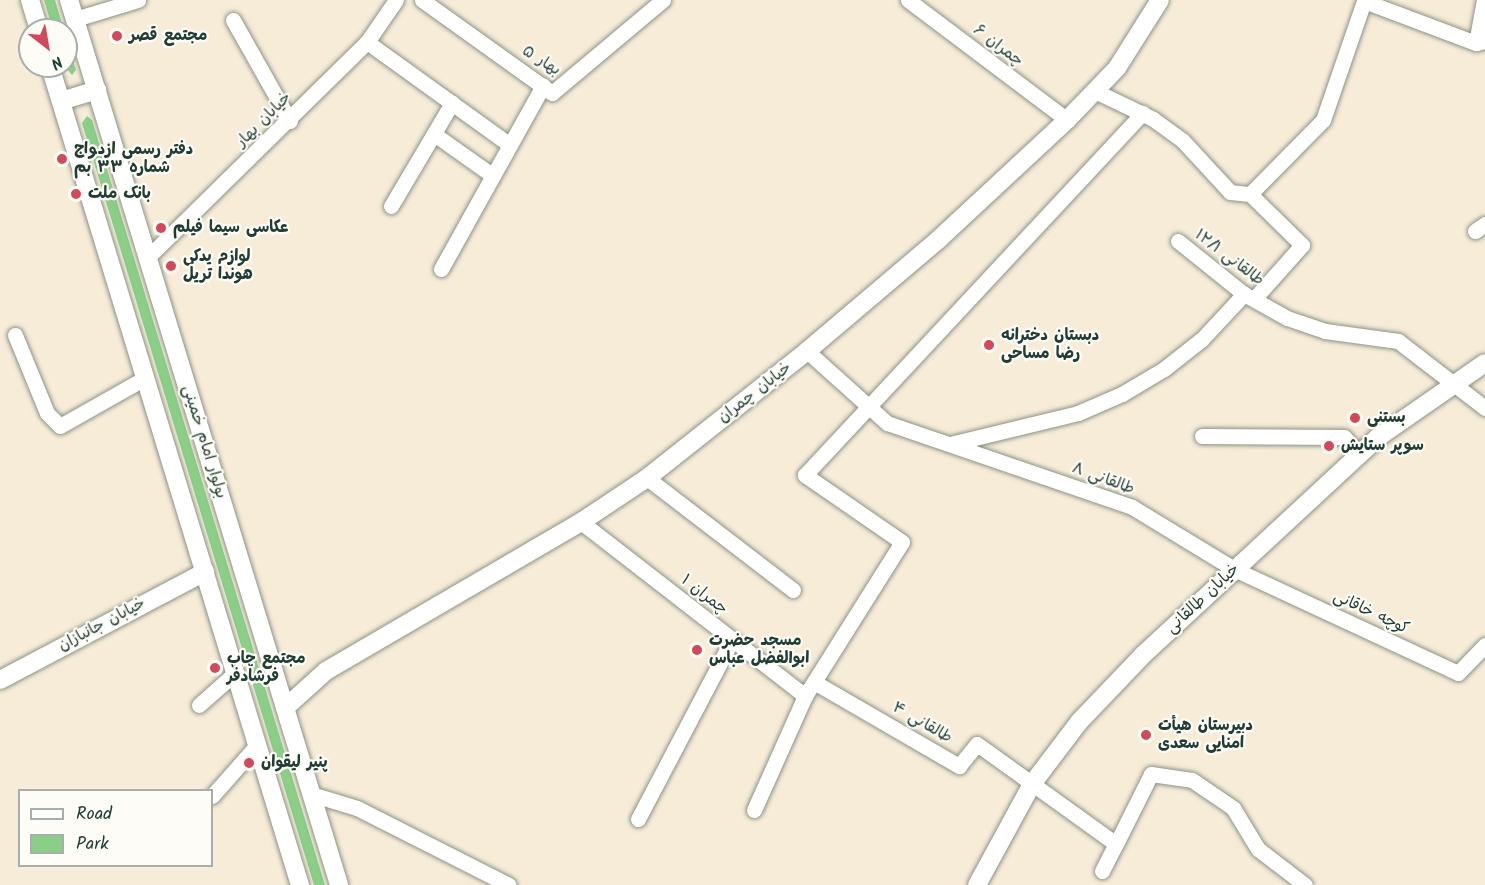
<!DOCTYPE html>
<html>
<head>
<meta charset="utf-8">
<style>
  body { margin:0 }
  #map { position:relative; width:1485px; height:885px; overflow:hidden; background:#f7ecd8; font-family:Kalam,"Playpen Sans Arabic",sans-serif }
  div>[style] { position:absolute }
  [style*='--x'] { left:calc(var(--x)*1px); top:calc(var(--y)*1px); width:calc(var(--w)*1px); rotate:calc(var(--a)*1deg) }
  .green>* { inset:0; background:#8ace88 }
  .roads { filter:drop-shadow(0 0 2px #8b9486) drop-shadow(0 0 2px #8b9486) }
  .minor>* { height:15px; margin:-7.5px; padding:0 7.5px; transform-origin:7.5px; border-radius:7.5px; background:#fff }
  .major>* { height:18px; margin:-9px; padding:0 9px; transform-origin:9px; border-radius:9px; background:#fff }
  .dots>* { width:16px; height:16px; translate:-50% -50%; box-sizing:border-box; border:3px solid #fdfcf7; border-radius:50% }
  span { translate:-50% -50%; white-space:nowrap; text-align:center; line-height:1.15; -webkit-text-stroke:4.5px #fdfcf7; paint-order:stroke }
  .poi-label { font-size:16px; color:#1f3d34; font-weight:700 }
  .left { translate:0 -50%; text-align:left }
  .street-label { font-size:16px; color:#1f3d34 }
  .legend { position:absolute; left:18px; top:789px; width:195px; height:78px; box-sizing:border-box; background:#fdfcf7; border:2px solid #a4b0a9; margin:0; padding:8px 10px; list-style:none; font-size:18px; color:#1f3d34 }
  .legend li { display:flex; align-items:center; gap:12px; height:30px }
  .legend b { width:30px; border:2px solid #a4b0a9 }
  .north { position:absolute; left:18px; top:18px; width:60px; height:60px; box-sizing:border-box; background:#fdfcf7; border:2px solid #a4b0a9; border-radius:50%; rotate:149deg; font-size:16px; font-weight:700; line-height:24px; text-align:center; color:#1f3d34 }
  .north::after { content:''; display:block; margin:auto; width:21px; height:27px; background:#d1495b; clip-path:polygon(50% 0,100% 100%,50% 72%,0 100%) }
</style>
</head>
<body>
<div id="map">
  <div class="green">
    <div style="clip-path:polygon(44px 0,55px 0,64px 30px,53px 30px)"></div>
    <div style="clip-path:polygon(66px 36px,76px 70px,72px 75px,64px 66px)"></div>
    <div style="clip-path:polygon(87px 116px,92px 120px,325px 885px,314px 885px,82px 123px)"></div>
  </div>
  <div class="roads">
    <div class="minor">
      <div style="--x:422;--y:0;--w:160;--a:35.6"></div>
      <div style="--x:552;--y:93;--w:145;--a:-40"></div>
      <div style="--x:908;--y:0;--w:199;--a:37"></div>
      <div style="--x:75;--y:19;--w:66;--a:-16.8"></div>
      <div style="--x:233;--y:20;--w:116;--a:60.6"></div>
      <div style="--x:367;--y:42;--w:176;--a:35.8"></div>
      <div style="--x:1476;--y:43;--w:44;--a:-79.5"></div>
      <div style="--x:1095;--y:91;--w:64;--a:25.8"></div>
      <div style="--x:1153;--y:119;--w:37;--a:36"></div>
      <div style="--x:1183;--y:141;--w:69;--a:47.3"></div>
      <div style="--x:1230;--y:192;--w:20;--a:6"></div>
      <div style="--x:434;--y:134;--w:72;--a:35.4"></div>
      <div style="--x:1250;--y:194;--w:104;--a:-45.4"></div>
      <div style="--x:1323;--y:120;--w:126;--a:-71"></div>
      <div style="--x:1364;--y:1;--w:120;--a:20.6"></div>
      <div style="--x:1476;--y:43;--w:9;--a:-13"></div>
      <div style="--x:1250;--y:194;--w:73;--a:44.4"></div>
      <div style="--x:1302;--y:245;--w:72;--a:131.6"></div>
      <div style="--x:391;--y:206;--w:120;--a:-59.4"></div>
      <div style="--x:1475;--y:231;--w:12;--a:-35"></div>
      <div style="--x:1178;--y:241;--w:85;--a:38.8"></div>
      <div style="--x:1244;--y:294;--w:49;--a:29.2"></div>
      <div style="--x:1287;--y:318;--w:40;--a:18.9"></div>
      <div style="--x:1325;--y:331;--w:74;--a:7.8"></div>
      <div style="--x:1398;--y:341;--w:110;--a:37.6"></div>
      <div style="--x:148;--y:257;--w:307;--a:-44.5"></div>
      <div style="--x:367;--y:42;--w:51;--a:-55.4"></div>
      <div style="--x:441;--y:269;--w:210;--a:-60.9"></div>
      <div style="--x:15;--y:335;--w:84;--a:67.7"></div>
      <div style="--x:47;--y:413;--w:18;--a:45"></div>
      <div style="--x:60;--y:426;--w:98;--a:-29.5"></div>
      <div style="--x:807;--y:351;--w:108;--a:42"></div>
      <div style="--x:887;--y:423;--w:259;--a:18.9"></div>
      <div style="--x:1132;--y:507;--w:119;--a:31.3"></div>
      <div style="--x:1234;--y:569;--w:247;--a:24.9"></div>
      <div style="--x:1458;--y:673;--w:39;--a:-46"></div>
      <div style="--x:1202;--y:436;--w:142;--a:0.4"></div>
      <div style="--x:1344;--y:437;--w:23;--a:47"></div>
      <div style="--x:950;--y:444;--w:132;--a:-13.6"></div>
      <div style="--x:1078;--y:413;--w:48;--a:-23.4"></div>
      <div style="--x:1122;--y:394;--w:49;--a:-30.8"></div>
      <div style="--x:1164;--y:369;--w:48;--a:-38.3"></div>
      <div style="--x:1202;--y:339;--w:62;--a:-47"></div>
      <div style="--x:647;--y:478;--w:184;--a:37.5"></div>
      <div style="--x:581;--y:522;--w:284;--a:37.8"></div>
      <div style="--x:814;--y:682;--w:168;--a:30.1"></div>
      <div style="--x:959;--y:766;--w:28;--a:-51"></div>
      <div style="--x:977;--y:744;--w:171;--a:35.7"></div>
      <div style="--x:1116;--y:844;--w:78;--a:-63.4"></div>
      <div style="--x:1151;--y:774;--w:41;--a:8.3"></div>
      <div style="--x:1192;--y:780;--w:50;--a:34.3"></div>
      <div style="--x:1233;--y:808;--w:48;--a:58.6"></div>
      <div style="--x:1258;--y:849;--w:59;--a:37.5"></div>
      <div style="--x:199;--y:705;--w:48;--a:-41.6"></div>
      <div style="--x:311;--y:794;--w:48;--a:16.9"></div>
      <div style="--x:357;--y:808;--w:170;--a:26.9"></div>
      <div style="--x:212;--y:796;--w:68;--a:-48.6"></div>
      <div style="--x:754;--y:810;--w:125;--a:-65.9"></div>
      <div style="--x:805;--y:696;--w:182;--a:-57.8"></div>
      <div style="--x:902;--y:542;--w:118;--a:-145.4"></div>
      <div style="--x:805;--y:475;--w:495;--a:-47"></div>
      <div style="--x:638;--y:819;--w:202;--a:-62.3"></div>
      <div style="--x:1102;--y:871;--w:30;--a:-63"></div>
    </div>
    <div class="major">
      <div style="--x:30;--y:0;--w:31;--a:73"></div>
      <div style="--x:69;--y:0;--w:925;--a:73.03"></div>
      <div style="--x:50;--y:66;--w:856;--a:73.03"></div>
      <div style="--x:61;--y:101;--w:38;--a:-17"></div>
      <div style="--x:0;--y:680;--w:232;--a:-27.8"></div>
      <div style="--x:285;--y:708;--w:55;--a:-42.1"></div>
      <div style="--x:326;--y:671;--w:295;--a:-30.3"></div>
      <div style="--x:581;--y:522;--w:79;--a:-33.7"></div>
      <div style="--x:647;--y:478;--w:204;--a:-38.4"></div>
      <div style="--x:807;--y:351;--w:173;--a:-40.3"></div>
      <div style="--x:939;--y:239;--w:175;--a:-42.9"></div>
      <div style="--x:1067;--y:120;--w:72;--a:-46.1"></div>
      <div style="--x:1117;--y:68;--w:80;--a:-57.7"></div>
      <div style="--x:977;--y:885;--w:115;--a:-61.4"></div>
      <div style="--x:1032;--y:784;--w:78;--a:-52.8"></div>
      <div style="--x:1079;--y:722;--w:94;--a:-46.3"></div>
      <div style="--x:1144;--y:654;--w:318;--a:-42.8"></div>
      <div style="--x:1377;--y:438;--w:131;--a:-34.8"></div>
    </div>
  </div>
  <div class="dots">
    <div style="left:117px;top:36px;background:#d1495b"></div>
    <div style="left:62px;top:159px;background:#d1495b"></div>
    <div style="left:76px;top:194px;background:#d1495b"></div>
    <div style="left:161px;top:228px;background:#d1495b"></div>
    <div style="left:171px;top:266px;background:#d1495b"></div>
    <div style="left:989px;top:345px;background:#d1495b"></div>
    <div style="left:1355px;top:418px;background:#d1495b"></div>
    <div style="left:1329px;top:446px;background:#d1495b"></div>
    <div style="left:697px;top:650px;background:#d1495b"></div>
    <div style="left:215px;top:668px;background:#d1495b"></div>
    <div style="left:1146px;top:735px;background:#d1495b"></div>
    <div style="left:249px;top:763px;background:#d1495b"></div>
  </div>
  <div class="poi-label">
    <span class="left" style="left:129px;top:36px">مجتمع قصر</span>
    <span class="left" style="left:74px;top:159px">دفتر رسمی ازدواج<br>شماره ۳۳ بم</span>
    <span class="left" style="left:88px;top:194px">بانک ملت</span>
    <span class="left" style="left:173px;top:228px">عکاسی سیما فیلم</span>
    <span class="left" style="left:183px;top:266px">لوازم یدکی<br>هوندا تریل</span>
    <span class="left" style="left:1001px;top:345px">دبستان دخترانه<br>رضا مساحی</span>
    <span class="left" style="left:1367px;top:418px">بستنی</span>
    <span class="left" style="left:1341px;top:446px">سوپر ستایش</span>
    <span class="left" style="left:709px;top:650px">مسجد حضرت<br>ابوالفضل عباس</span>
    <span class="left" style="left:227px;top:668px">مجتمع چاپ<br>فرشادفر</span>
    <span class="left" style="left:1158px;top:735px">دبیرستان هیأت<br>امنایی سعدی</span>
    <span class="left" style="left:261px;top:763px">پنیر لیقوان</span>
  </div>
  <div class="street-label">
    <span style="left:998px;top:46px;rotate:37deg">چمران ۶</span>
    <span style="left:541px;top:61px;rotate:32deg">بهار ۵</span>
    <span style="left:264px;top:120px;rotate:-45deg">خیابان بهار</span>
    <span style="left:1229px;top:258px;rotate:37deg">طالقانی ۱۲/۱</span>
    <span style="left:755px;top:393px;rotate:-38deg">خیابان چمران</span>
    <span style="left:204px;top:442px;rotate:73deg">بولوار امام خمینی</span>
    <span style="left:1103px;top:479px;rotate:20deg">طالقانی ۸</span>
    <span style="left:704px;top:595px;rotate:38deg">چمران ۱</span>
    <span style="left:1203px;top:599px;rotate:-43deg">خیابان طالقانی</span>
    <span style="left:1371px;top:613px;rotate:25deg">کوچه خاقانی</span>
    <span style="left:102px;top:625px;rotate:-28deg">خیابان جانبازان</span>
    <span style="left:922px;top:723px;rotate:30deg">طالقانی ۴</span>
  </div>
  <ul class="legend">
  <li><b style="height:8px;background:#fff"></b>Road</li>
  <li><b style="height:16px;background:#8ace88"></b>Park</li>
  </ul>
  <div class="north">N</div>
</div>
</body>
</html>
